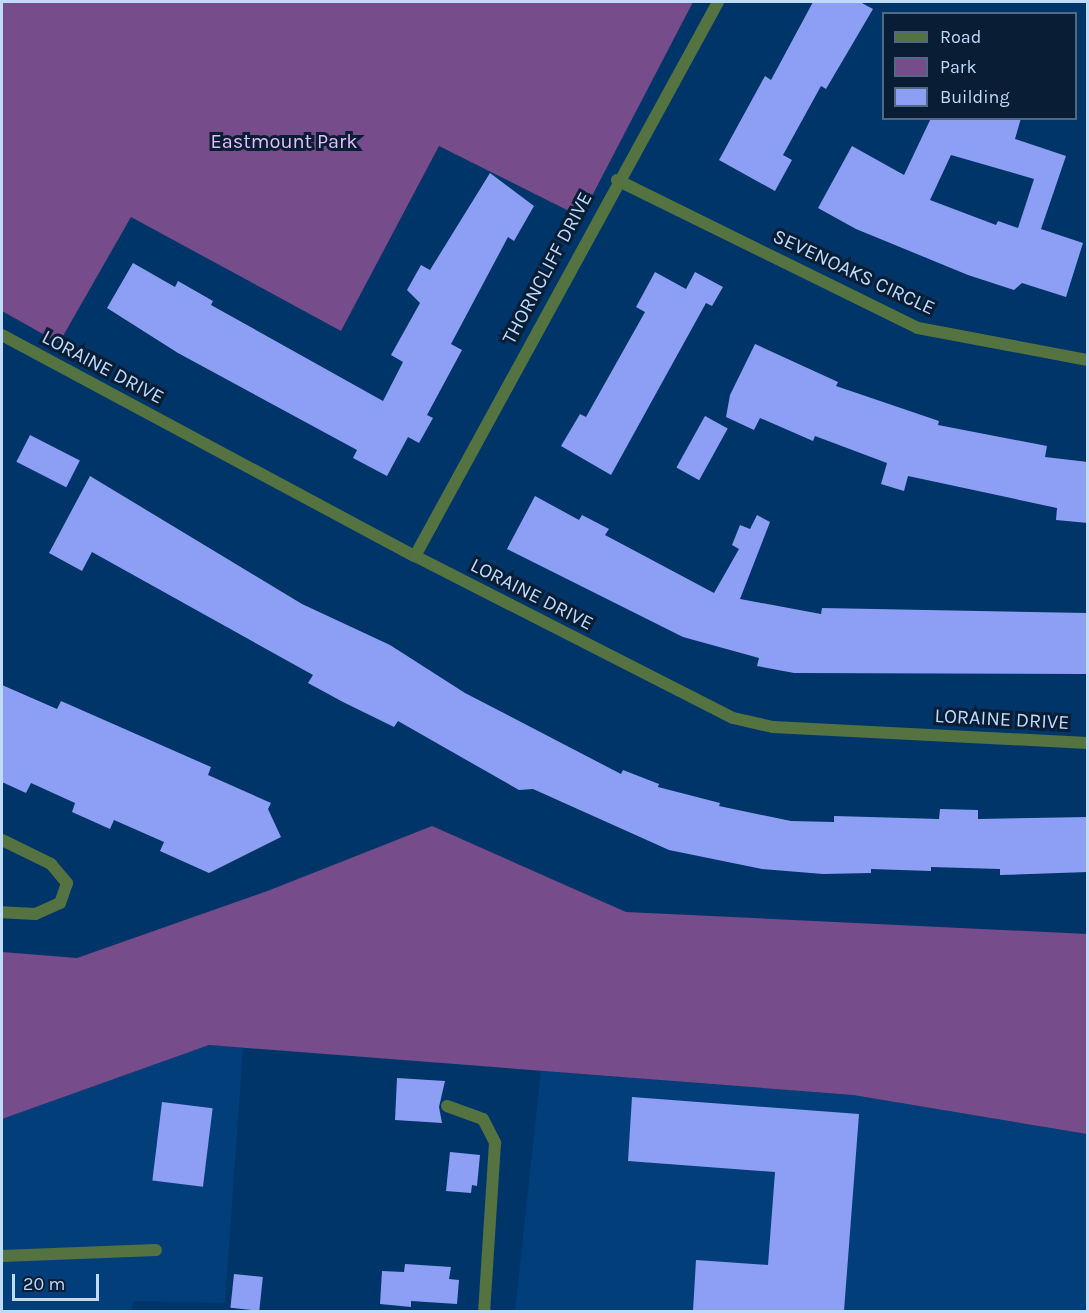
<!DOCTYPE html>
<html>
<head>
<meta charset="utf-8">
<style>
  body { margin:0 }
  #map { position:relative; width:1089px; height:1313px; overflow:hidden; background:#003569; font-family:Karla,sans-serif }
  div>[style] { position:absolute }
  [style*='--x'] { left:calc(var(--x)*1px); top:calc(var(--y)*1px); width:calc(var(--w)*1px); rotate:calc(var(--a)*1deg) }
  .built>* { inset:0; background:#023f7a }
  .green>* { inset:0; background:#764c8a }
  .building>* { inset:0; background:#8d9ff4; transform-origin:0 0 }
  .lane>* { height:12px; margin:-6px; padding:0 6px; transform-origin:6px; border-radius:6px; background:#547340 }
  .street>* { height:12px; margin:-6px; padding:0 6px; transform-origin:6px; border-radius:6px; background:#547340 }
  span { translate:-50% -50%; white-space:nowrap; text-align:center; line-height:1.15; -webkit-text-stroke:6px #091e35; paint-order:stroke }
  .park-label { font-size:20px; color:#e5bdfb }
  .street-label { font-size:20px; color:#c0dafa }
  .frame { position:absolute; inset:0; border:3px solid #c0dafa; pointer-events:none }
  .legend { position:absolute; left:882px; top:12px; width:195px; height:108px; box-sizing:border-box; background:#091e35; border:2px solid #526984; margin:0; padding:8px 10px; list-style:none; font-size:18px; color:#c0dafa }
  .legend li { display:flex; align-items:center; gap:12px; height:30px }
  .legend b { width:30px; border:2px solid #526984 }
  .scale { position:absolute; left:12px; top:1274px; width:87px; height:27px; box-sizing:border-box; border:3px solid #c0dafa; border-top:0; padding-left:8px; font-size:18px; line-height:21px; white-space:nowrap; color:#c0dafa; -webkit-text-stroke:4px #091e35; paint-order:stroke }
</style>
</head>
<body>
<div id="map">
  <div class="built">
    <div style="clip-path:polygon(209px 1045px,243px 1048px,225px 1303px,133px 1301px,131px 1311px,2px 1311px,2px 1119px)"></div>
    <div style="clip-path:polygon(541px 1071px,853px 1095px,1087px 1134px,1087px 1311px,515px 1312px)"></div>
  </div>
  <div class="green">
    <div style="clip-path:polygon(2px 2px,693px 2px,581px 217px,439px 146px,341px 331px,131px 217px,59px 343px,2px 311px)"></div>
    <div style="clip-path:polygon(432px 826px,626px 912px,1087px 934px,1087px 1134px,853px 1095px,209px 1045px,2px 1119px,2px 952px,77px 958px,270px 890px)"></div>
  </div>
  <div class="building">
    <div style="clip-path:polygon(813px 2px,860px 2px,873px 9px,826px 89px,821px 86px,783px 155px,792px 160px,775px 191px,719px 160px,765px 76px,771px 80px)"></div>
    <div style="clip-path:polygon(evenodd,931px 118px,1021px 118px,1015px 139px,1066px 156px,1041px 229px,1083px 243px,1066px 297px,1022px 283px,1014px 290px,968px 275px,856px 229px,818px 208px,852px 146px,904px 175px,931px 118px,951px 155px,1034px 179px,1018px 228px,998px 221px,996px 225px,930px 200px,951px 155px)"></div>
    <div style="clip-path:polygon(490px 173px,534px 206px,514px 241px,508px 237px,451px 344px,462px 350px,427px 415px,433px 418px,419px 443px,408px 437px,387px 476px,353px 458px,357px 450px,178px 353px,107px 308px,133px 263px,175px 287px,178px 281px,213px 301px,211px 305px,383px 401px,403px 362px,391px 355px,420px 303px,407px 290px,421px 265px,430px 270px)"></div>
    <div style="clip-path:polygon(655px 272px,686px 289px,695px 272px,723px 287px,712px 306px,706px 303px,611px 475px,561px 446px,580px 414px,586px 417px,645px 312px,636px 307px)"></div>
    <div style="clip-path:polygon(755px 344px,838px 382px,836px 386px,939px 421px,938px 425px,1047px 446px,1045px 457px,1088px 462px,1088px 523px,1056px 520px,1057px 508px,908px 476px,904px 491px,881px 484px,887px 463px,815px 436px,813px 441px,760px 418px,754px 430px,726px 417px,730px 395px)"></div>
    <div style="left:705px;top:416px;width:26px;height:59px;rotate:29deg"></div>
    <div style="left:30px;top:435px;width:56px;height:30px;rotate:27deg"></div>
    <div style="clip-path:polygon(90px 476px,302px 604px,390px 645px,465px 693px,621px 774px,623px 770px,659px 784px,658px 787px,720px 803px,719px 806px,791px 821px,834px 822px,834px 816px,939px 819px,940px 809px,978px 810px,978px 819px,1088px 817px,1088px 872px,1000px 875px,1000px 869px,931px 867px,931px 871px,871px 869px,871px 873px,823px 874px,762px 869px,669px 850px,533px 789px,519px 790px,398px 721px,394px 727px,343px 702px,308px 683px,313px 675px,92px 552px,82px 571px,49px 553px)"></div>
    <div style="clip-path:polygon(535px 496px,579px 520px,582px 515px,609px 529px,605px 535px,714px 593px,739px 549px,732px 545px,740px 525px,750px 529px,757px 515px,770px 522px,740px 599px,821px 614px,822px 608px,1088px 613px,1088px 674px,794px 673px,757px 666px,759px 658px,683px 637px,507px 549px)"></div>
    <div style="clip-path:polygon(2px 685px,57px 709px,61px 701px,211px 767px,208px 775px,271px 803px,268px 809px,281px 837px,209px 873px,160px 851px,164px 842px,114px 820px,110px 829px,72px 812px,75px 803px,31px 783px,26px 793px,2px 782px)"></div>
    <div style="clip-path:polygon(397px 1078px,445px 1081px,439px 1107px,442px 1123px,395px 1120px)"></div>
    <div style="clip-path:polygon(632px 1097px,859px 1114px,844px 1311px,693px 1311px,696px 1260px,768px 1265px,775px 1172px,628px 1161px)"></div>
    <div style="left:162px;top:1102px;width:51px;height:79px;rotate:7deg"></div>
    <div style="clip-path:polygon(450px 1152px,480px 1155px,477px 1186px,472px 1185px,471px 1193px,446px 1191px)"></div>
    <div style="clip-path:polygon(405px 1264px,451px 1267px,449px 1279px,459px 1280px,457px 1304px,411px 1301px,411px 1307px,380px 1304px,382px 1271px,404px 1272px)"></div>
    <div style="left:234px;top:1274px;width:29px;height:34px;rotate:6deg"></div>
  </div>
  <div class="lane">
    <div style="--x:2;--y:840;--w:55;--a:26.1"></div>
    <div style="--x:51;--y:864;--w:25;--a:50"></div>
    <div style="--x:67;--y:883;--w:21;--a:109"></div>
    <div style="--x:60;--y:903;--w:27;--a:156"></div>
    <div style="--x:35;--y:914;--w:33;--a:-177"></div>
    <div style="--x:2;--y:1256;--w:154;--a:-2.2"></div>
  </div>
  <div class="street">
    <div style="--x:617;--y:180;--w:335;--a:26.2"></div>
    <div style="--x:918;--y:328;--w:173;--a:10.7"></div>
    <div style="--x:2;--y:335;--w:468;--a:28.2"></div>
    <div style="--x:415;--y:556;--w:357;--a:27"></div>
    <div style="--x:733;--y:718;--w:41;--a:12.7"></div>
    <div style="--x:773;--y:727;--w:315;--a:2.9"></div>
    <div style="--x:415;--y:556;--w:631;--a:-61.32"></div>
    <div style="--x:447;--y:1106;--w:38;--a:20"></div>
    <div style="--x:483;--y:1119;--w:27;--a:63"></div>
    <div style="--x:495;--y:1143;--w:169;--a:93.7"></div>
  </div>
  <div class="park-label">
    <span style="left:284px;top:141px">Eastmount Park</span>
  </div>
  <div class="street-label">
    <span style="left:547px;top:268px;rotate:-62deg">THORNCLIFF DRIVE</span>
    <span style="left:854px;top:272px;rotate:25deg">SEVENOAKS CIRCLE</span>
    <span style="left:103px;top:367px;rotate:28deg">LORAINE DRIVE</span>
    <span style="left:532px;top:594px;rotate:27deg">LORAINE DRIVE</span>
    <span style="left:1002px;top:719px;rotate:3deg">LORAINE DRIVE</span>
  </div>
  <div class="frame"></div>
  <ul class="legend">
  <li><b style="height:8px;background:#547340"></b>Road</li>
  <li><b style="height:16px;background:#764c8a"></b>Park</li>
  <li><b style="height:16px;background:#8d9ff4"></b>Building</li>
  </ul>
  <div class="scale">20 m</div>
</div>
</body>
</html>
